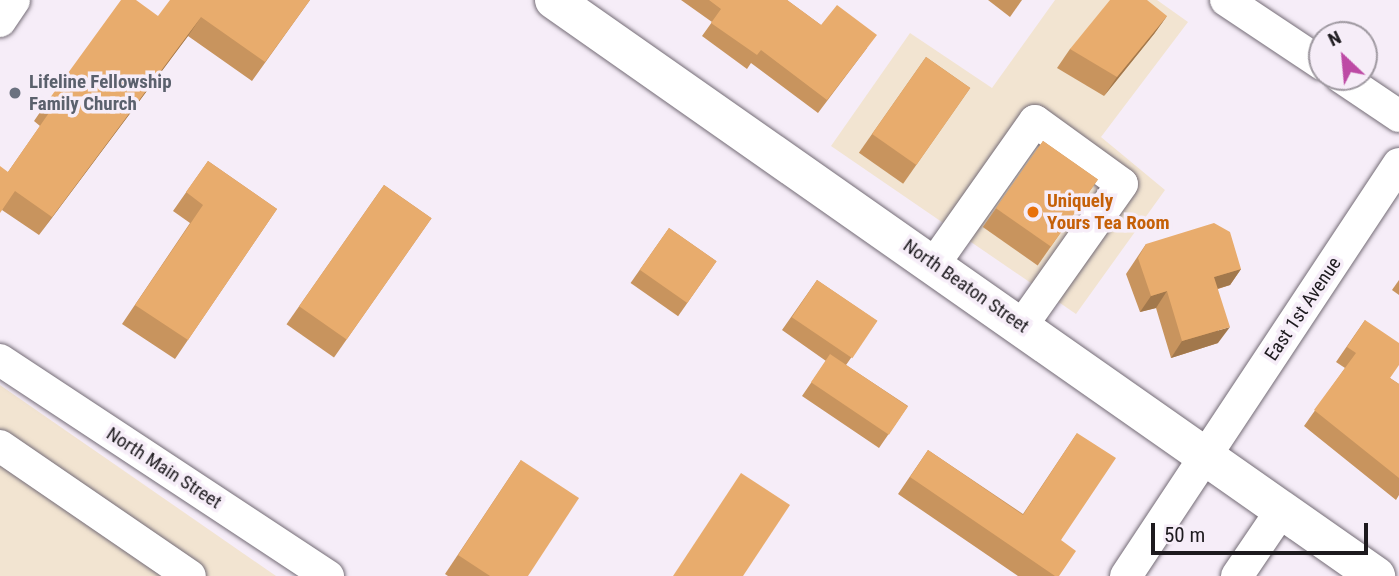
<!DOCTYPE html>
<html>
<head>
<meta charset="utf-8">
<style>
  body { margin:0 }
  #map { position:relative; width:1399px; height:576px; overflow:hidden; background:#f6edf8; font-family:"Roboto Condensed",sans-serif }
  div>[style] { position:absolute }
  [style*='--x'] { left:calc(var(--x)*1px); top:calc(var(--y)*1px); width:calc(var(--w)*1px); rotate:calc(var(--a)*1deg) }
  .commercial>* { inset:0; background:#f2e4d1 }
  .roads { filter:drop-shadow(0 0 2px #746c76) drop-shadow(0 0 2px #746c76) }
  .minor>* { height:32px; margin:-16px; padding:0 16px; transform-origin:16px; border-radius:16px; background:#fff }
  .major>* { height:38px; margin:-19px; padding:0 19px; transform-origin:19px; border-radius:19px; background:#fff }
  .wall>* { inset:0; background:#c8945e; transform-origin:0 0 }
  .shaded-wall>* { inset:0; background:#a2784c }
  .building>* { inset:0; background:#e8ac6d; transform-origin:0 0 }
  .dots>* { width:19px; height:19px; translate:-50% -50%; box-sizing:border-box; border:4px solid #f6edf8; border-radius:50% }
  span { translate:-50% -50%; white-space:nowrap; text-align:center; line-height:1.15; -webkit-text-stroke:7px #f6edf8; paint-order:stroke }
  .worship-label { font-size:19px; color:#5b616d; font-weight:700 }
  .left { translate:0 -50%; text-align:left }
  .food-label { font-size:19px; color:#c56008; font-weight:700 }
  .street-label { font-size:19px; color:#1d1a1e }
  .north { position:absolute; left:1308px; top:21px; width:70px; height:70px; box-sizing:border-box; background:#f6edf8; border:2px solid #9f99a1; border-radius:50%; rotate:334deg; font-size:19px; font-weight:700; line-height:28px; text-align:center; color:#1d1a1e }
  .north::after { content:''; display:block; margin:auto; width:24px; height:32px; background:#bd4ba5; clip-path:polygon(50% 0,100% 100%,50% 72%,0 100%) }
  .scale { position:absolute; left:1151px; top:523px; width:217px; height:32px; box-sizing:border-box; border:4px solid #1d1a1e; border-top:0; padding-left:9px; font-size:21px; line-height:24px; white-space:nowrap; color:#1d1a1e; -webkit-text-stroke:5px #f6edf8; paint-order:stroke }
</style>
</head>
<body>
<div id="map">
  <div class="commercial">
    <div style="clip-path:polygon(1055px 0,1157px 0,1188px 22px,1101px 137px,1165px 190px,1076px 314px,831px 146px,910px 33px,992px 88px)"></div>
    <div style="clip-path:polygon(0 385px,276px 576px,0 576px)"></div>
  </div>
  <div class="roads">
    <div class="minor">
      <div style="--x:1226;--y:0;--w:115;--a:33.7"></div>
      <div style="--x:0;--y:21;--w:25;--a:-56"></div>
      <div style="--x:1341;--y:77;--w:70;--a:33.9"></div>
      <div style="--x:934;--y:264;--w:175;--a:-54.8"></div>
      <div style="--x:1035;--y:121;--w:107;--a:35.9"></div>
      <div style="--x:1122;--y:184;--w:173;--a:125.3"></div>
      <div style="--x:0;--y:360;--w:393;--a:33.4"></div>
      <div style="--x:0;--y:446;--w:230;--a:34.4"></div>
      <div style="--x:1126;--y:576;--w:494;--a:-56.5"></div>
      <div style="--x:1237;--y:576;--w:82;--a:-55.9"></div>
    </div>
    <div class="major">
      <div style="--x:554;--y:0;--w:1004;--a:35.02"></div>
    </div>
  </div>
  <div class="wall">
    <div style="clip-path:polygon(310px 0,252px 81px,188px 36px,39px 235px,2px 210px,8px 172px,40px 126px,34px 121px,47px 102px,158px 16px)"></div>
    <div style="clip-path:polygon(681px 0,787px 0,821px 25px,867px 48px,818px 113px,751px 63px,747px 69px,702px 36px,712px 22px)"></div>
    <div style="clip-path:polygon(988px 0,1022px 0,1010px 17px)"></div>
    <div style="clip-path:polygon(1167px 16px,1154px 34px,1104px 96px,1057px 68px,1070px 49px)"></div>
    <div style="left:926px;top:57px;width:54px;height:117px;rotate:35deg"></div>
    <div style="left:1043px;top:141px;width:67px;height:105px;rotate:35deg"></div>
    <div style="clip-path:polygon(208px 161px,277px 209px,175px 359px,122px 324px,190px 223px,173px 211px)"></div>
    <div style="left:384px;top:185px;width:58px;height:170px;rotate:35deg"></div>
    <div style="left:669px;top:228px;width:58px;height:67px;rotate:35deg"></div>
    <div style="clip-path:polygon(1146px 244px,1241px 269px,1230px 285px,1218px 289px,1218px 343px,1171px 358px,1156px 308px,1140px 312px,1126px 274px)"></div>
    <div style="clip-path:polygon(817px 280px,877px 321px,846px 365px,908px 406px,879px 448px,802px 396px,826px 361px,782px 330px)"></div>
    <div style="clip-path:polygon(1399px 280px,1399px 295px,1392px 290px)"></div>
    <div style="clip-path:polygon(1365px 320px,1390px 378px,1399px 384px,1399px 495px,1396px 500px,1304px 426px,1345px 368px,1336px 362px)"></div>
    <div style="clip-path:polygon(1077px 433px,1061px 540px,1059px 576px,1018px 576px,898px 494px,928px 450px,1023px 514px)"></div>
    <div style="clip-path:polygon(521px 460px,528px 576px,448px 576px,445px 574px)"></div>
  </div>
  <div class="shaded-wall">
    <div style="clip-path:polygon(1167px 16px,1154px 34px,1104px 96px,1117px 77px)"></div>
    <div style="clip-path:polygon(201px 17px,188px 36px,39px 235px,52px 217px)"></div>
    <div style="clip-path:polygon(1241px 269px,1230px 285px,1203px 293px,1214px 277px)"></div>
    <div style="clip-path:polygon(1167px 291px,1156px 308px,1140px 312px,1151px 296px)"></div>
    <div style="clip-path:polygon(1230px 327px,1218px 343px,1171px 358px,1182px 341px)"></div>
  </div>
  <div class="building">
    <div style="clip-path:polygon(121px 0,136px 0,158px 16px,170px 0,310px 0,265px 62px,201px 17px,52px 217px,15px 191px,0 213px,0 166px,8px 172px,53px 107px,47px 102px)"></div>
    <div style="clip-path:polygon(709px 0,787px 0,821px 25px,837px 5px,877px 35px,827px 100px,761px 50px,757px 55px,711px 23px,721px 9px)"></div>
    <div style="clip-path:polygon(1110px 0,1147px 0,1167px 16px,1117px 77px,1070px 49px)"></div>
    <div style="left:926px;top:57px;width:54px;height:94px;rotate:35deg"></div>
    <div style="left:1043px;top:141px;width:67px;height:82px;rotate:35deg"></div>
    <div style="clip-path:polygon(208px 161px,277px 209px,188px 340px,135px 305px,203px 205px,186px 192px)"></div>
    <div style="left:384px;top:185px;width:58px;height:148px;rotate:35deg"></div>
    <div style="clip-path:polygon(1214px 223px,1230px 232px,1241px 269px,1214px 277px,1230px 327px,1182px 341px,1167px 291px,1151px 296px,1138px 258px,1146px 244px)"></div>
    <div style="left:669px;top:228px;width:58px;height:51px;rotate:35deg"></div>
    <div style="left:817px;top:280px;width:73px;height:45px;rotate:34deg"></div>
    <div style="clip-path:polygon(1365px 320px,1399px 343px,1399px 365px,1390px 378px,1399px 384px,1399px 478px,1314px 410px,1356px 353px,1347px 347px)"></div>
    <div style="left:830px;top:354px;width:94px;height:34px;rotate:34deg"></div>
    <div style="clip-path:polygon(1077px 433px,1116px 458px,1061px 540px,1076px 551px,1059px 576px,1055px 576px,910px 477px,928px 450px,1023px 515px)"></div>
    <div style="clip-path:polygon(521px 460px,579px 498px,528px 576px,490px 576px,458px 555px)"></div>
    <div style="clip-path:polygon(741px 473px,790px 505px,743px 576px,673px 576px)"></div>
  </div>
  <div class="dots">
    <div style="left:15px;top:93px;background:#6b7280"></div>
    <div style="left:1033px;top:212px;background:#e8710a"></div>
  </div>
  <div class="worship-label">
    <span class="left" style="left:29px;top:93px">Lifeline Fellowship<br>Family Church</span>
  </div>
  <div class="food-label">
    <span class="left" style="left:1047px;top:212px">Uniquely<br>Yours Tea Room</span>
  </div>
  <div class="street-label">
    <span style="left:966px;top:286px;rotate:35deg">North Beaton Street</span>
    <span style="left:1303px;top:309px;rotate:-56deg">East 1st Avenue</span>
    <span style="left:164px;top:468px;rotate:33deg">North Main Street</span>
  </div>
  <div class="north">N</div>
  <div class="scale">50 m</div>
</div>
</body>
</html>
